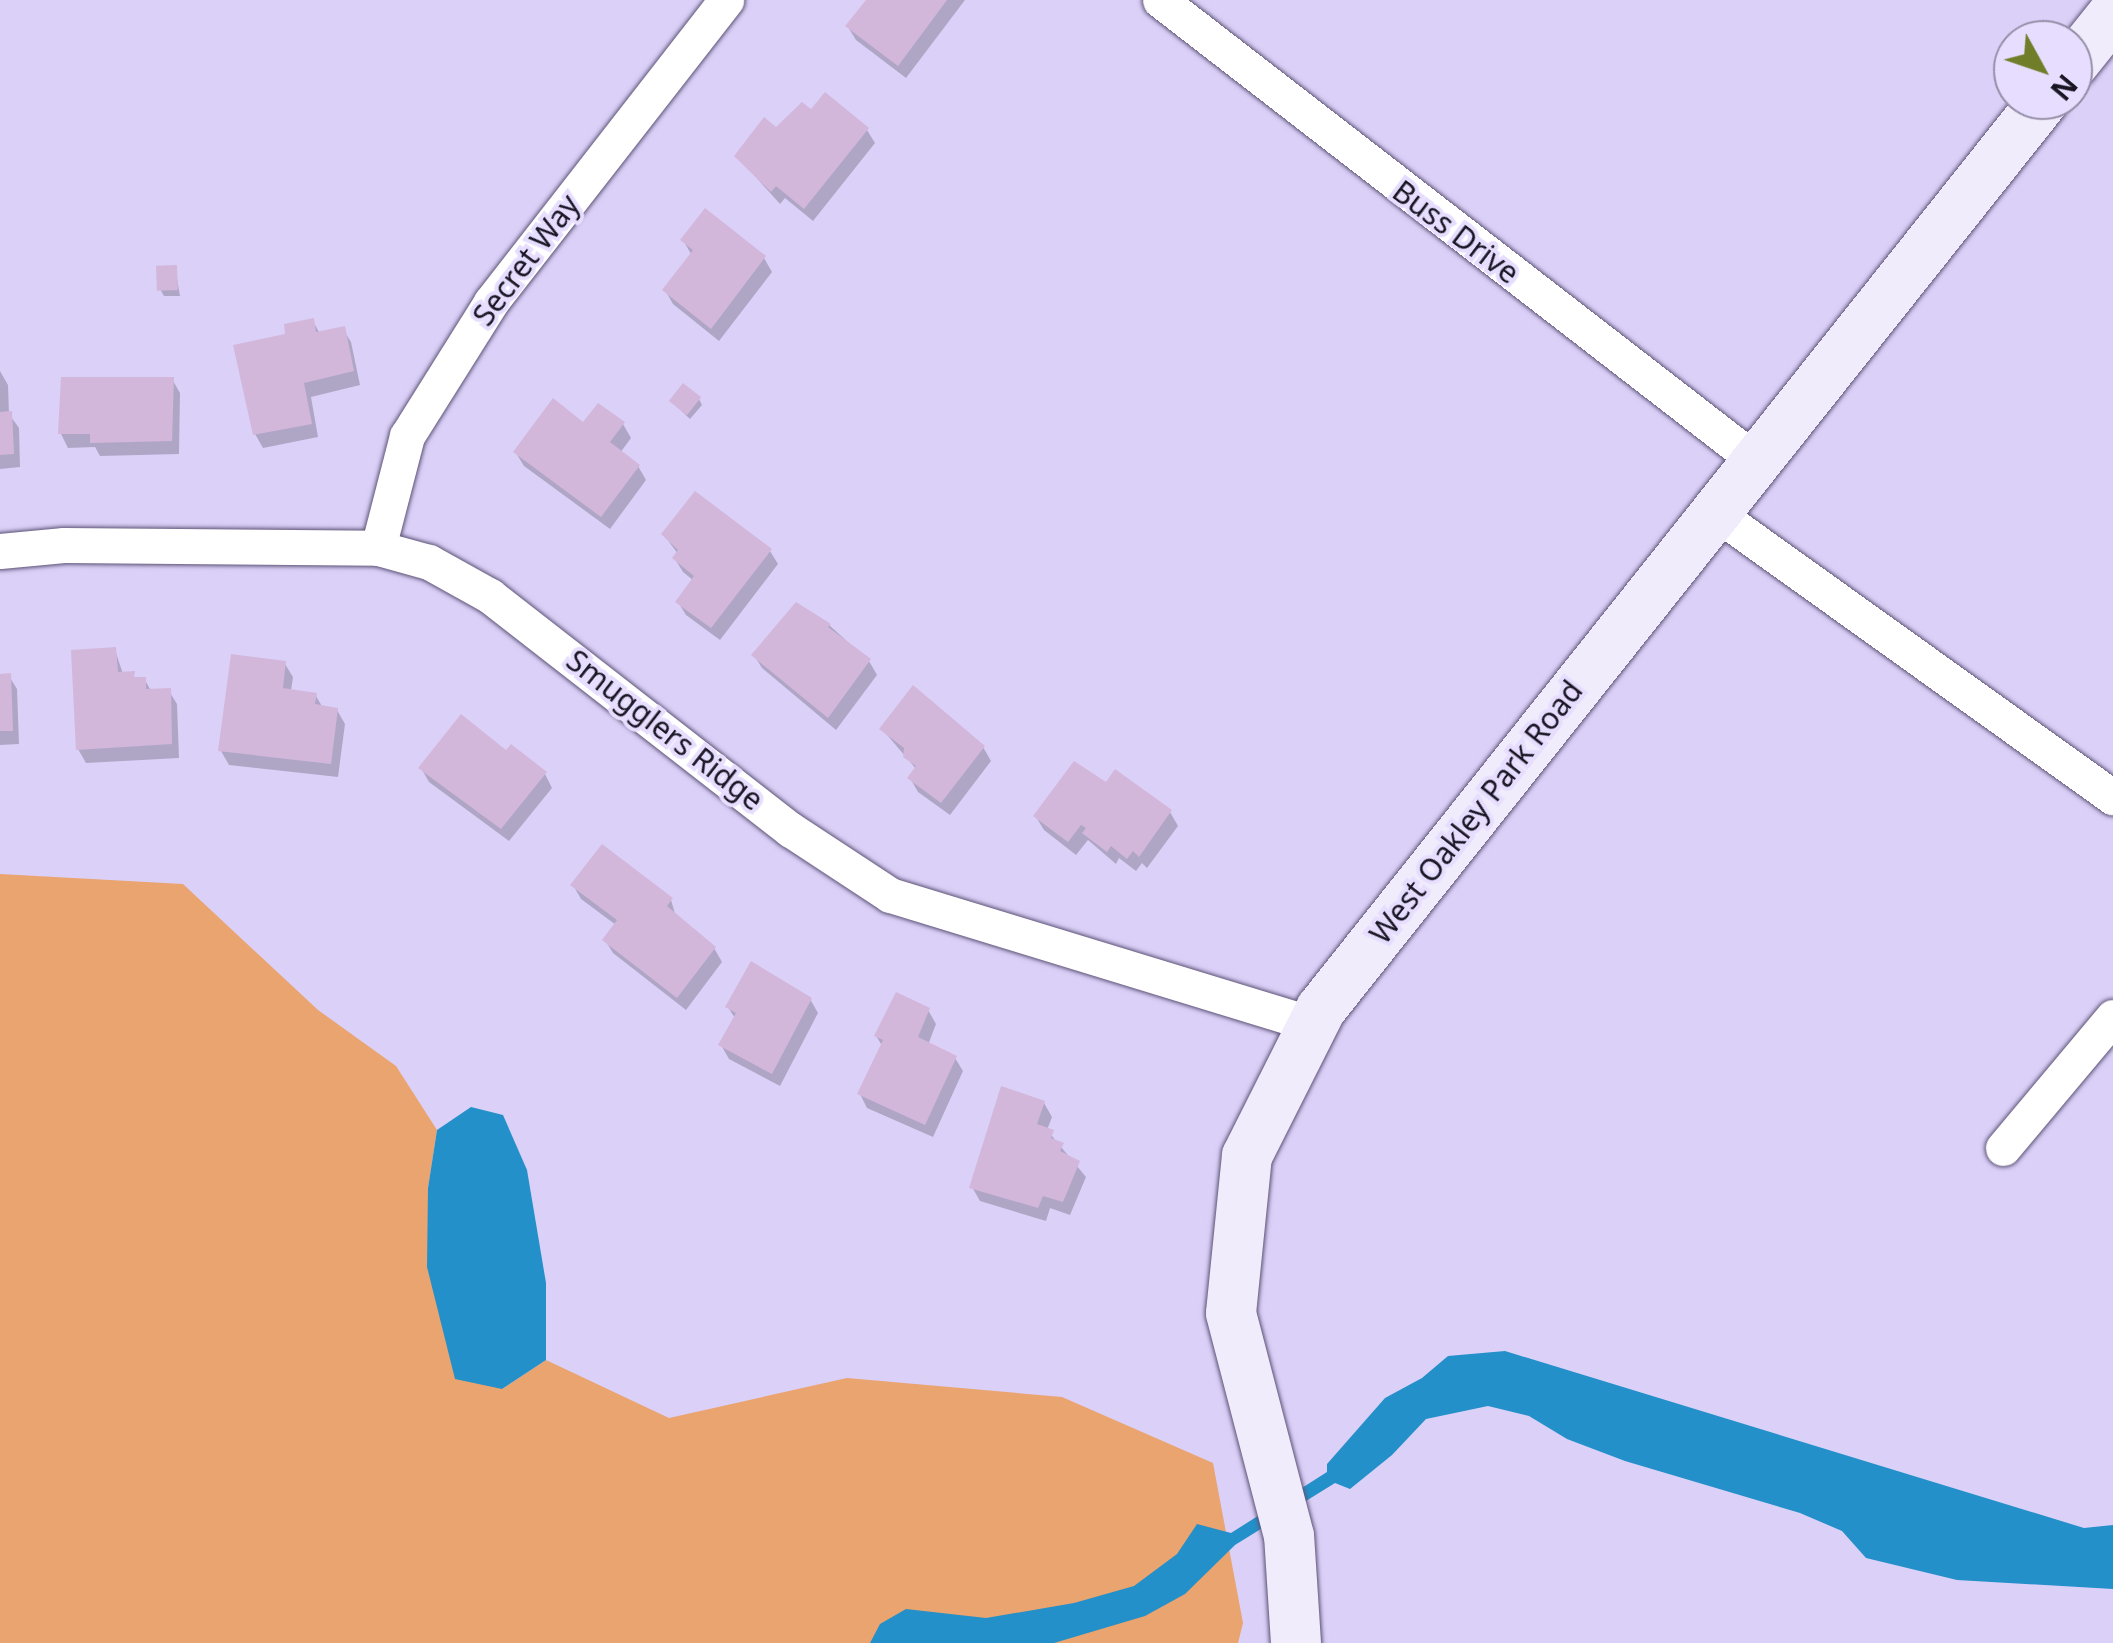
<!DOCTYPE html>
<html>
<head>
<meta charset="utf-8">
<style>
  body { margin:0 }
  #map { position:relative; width:2113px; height:1643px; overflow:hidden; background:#dbd0f8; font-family:"Noto Sans",sans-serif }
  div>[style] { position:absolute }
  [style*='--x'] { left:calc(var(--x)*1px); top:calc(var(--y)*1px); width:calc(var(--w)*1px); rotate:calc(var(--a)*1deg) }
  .green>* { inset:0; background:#eaa46f }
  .water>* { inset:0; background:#2390c9 }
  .shadow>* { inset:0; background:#0003 }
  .building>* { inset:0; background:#d2b7db; transform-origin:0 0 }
  .roads { filter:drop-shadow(0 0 2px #5d5376) drop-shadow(0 0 2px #5d5376) }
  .street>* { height:35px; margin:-17.5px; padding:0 17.5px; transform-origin:17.5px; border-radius:17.5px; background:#fff }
  .secondary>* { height:50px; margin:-25px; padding:0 25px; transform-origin:25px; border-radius:25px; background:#f1ecfc }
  span { translate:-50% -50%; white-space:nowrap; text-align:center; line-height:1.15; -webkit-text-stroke:8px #e7deff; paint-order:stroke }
  .street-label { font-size:30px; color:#191523 }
  .north { position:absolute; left:1993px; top:20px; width:100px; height:100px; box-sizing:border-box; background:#e7deff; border:2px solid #958ea7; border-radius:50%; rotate:130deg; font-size:28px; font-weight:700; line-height:40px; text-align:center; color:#191523 }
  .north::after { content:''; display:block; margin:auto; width:35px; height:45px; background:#707d29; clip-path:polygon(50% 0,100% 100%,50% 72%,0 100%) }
</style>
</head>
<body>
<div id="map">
  <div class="green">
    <div style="clip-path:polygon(0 874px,183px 884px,318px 1010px,396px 1066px,437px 1130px,428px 1188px,502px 1389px,546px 1360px,669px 1418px,847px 1378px,1062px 1397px,1213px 1463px,1243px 1623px,1238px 1643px,0 1643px)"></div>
  </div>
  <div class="water">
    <div style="clip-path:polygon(471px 1107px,503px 1115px,527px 1170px,546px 1283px,546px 1360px,502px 1389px,455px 1379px,427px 1267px,428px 1188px,437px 1130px)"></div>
    <div style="clip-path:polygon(1505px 1351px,2084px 1528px,2113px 1525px,2113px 1589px,1957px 1580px,1866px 1558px,1842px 1531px,1800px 1513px,1625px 1461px,1567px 1439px,1529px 1416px,1488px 1406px,1426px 1419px,1392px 1455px,1350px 1489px,1335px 1483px,1235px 1545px,1185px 1594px,1145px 1616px,1054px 1643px,870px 1643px,880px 1624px,906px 1609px,986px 1618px,1074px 1603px,1134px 1586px,1177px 1554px,1197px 1524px,1231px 1533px,1327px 1472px,1327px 1464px,1385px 1398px,1422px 1378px,1448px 1356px)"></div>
  </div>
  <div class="shadow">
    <div style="clip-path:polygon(869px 0,965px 0,906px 78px,856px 40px,848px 27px)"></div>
    <div style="clip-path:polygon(812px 112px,867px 130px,875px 143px,813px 221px,785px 198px,780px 204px,737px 156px)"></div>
    <div style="clip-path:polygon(683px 240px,764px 258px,772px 272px,719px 341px,673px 304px,665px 290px,691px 254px)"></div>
    <div style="clip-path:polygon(175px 267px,180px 296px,164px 296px,160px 289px)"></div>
    <div style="clip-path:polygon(313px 321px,320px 334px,343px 329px,351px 342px,360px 385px,311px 397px,318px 437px,263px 448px,255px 434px,288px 336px)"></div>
    <div style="clip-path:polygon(0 371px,8px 385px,9px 414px,19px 428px,20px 467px,0 469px)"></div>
    <div style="clip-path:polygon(172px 379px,180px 393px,179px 454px,100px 456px,95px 447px,68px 448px,61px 434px)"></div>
    <div style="clip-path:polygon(699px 399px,702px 405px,690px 419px,671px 401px)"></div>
    <div style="clip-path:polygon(623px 424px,631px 438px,620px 453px,638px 466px,646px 480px,610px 529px,524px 466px,516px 453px,584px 426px)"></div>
    <div style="clip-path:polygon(664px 535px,770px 551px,778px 564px,720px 640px,686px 615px,678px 602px,694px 581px,683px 572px,675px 559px,678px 554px)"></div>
    <div style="clip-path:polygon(829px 625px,869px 661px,877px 675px,836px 730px,762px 668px,754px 655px)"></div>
    <div style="clip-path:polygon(115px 650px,123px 674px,145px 680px,151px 691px,169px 691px,177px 704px,179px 758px,86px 763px,78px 749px)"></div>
    <div style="clip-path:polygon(285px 664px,293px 677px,291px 691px,316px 696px,323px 708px,337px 710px,345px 724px,338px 777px,229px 765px,221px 751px)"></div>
    <div style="clip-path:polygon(9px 676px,17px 689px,19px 744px,0 745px,0 677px)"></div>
    <div style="clip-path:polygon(882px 729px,983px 747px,991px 761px,950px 815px,918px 792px,910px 778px,917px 770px)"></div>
    <div style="clip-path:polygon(507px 754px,545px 774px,552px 788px,509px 841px,429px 782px,421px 768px)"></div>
    <div style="clip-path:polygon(1170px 812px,1178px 826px,1147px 868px,1142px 863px,1136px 871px,1119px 858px,1116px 864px,1088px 840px,1076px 855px,1044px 830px,1036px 817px)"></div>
    <div style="clip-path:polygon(573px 885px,671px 900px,676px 917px,714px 948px,722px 962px,686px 1010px,613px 953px,605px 940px,616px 925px,581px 899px)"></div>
    <div style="clip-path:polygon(810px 999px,818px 1013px,780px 1086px,729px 1059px,721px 1045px,736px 1020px,728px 1007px)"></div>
    <div style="clip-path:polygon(928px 1010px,936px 1024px,928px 1045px,955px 1058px,963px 1071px,933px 1137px,867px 1108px,860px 1094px,883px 1047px,876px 1036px)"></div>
    <div style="clip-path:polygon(1044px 1103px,1052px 1117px,1047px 1130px,1086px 1177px,1070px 1215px,1050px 1208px,1046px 1221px,980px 1201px,972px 1187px)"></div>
  </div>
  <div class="building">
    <div style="clip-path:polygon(866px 0,947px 0,898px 66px,845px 26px)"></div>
    <div style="clip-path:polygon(825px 92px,869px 128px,804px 209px,776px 186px,771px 192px,734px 156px,764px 117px,776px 127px,802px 102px,811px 109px)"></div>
    <div style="clip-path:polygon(705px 208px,766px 256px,711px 329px,662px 290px,693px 250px,680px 240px)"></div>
    <div style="left:177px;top:265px;width:25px;height:21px;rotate:88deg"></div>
    <div style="clip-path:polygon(314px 318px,316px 332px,345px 326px,354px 371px,304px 383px,312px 424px,253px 435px,233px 345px,285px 334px,284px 324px)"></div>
    <div style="clip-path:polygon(61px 377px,174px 377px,172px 441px,90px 443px,90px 434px,58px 434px)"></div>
    <div style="left:683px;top:383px;width:23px;height:23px;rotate:38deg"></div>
    <div style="clip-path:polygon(553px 398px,583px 422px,598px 403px,625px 422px,610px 442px,640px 465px,601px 517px,513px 452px)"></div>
    <div style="clip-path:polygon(12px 411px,14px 454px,0 455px,0 412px)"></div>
    <div style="clip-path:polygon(695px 491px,772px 549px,711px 628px,675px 602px,694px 576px,672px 558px,678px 550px,661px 534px)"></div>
    <div style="clip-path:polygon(796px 602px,831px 624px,828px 627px,871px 659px,828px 718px,751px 655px)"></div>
    <div style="clip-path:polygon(116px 647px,118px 672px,135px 671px,134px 677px,146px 677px,146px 689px,171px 688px,172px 744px,76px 750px,71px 650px)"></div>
    <div style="clip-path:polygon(231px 654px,286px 661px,283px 688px,317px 693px,315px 704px,338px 708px,331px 764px,218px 751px)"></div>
    <div style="clip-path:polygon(11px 673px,13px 731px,0 731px,0 674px)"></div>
    <div style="clip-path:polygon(913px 685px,985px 746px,941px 803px,907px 778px,916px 766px,903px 757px,904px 748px,879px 729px)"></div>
    <div style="clip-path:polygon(461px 714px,506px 750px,511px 744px,547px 772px,501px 829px,418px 768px)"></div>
    <div style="clip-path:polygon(1074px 761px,1106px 782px,1115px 769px,1172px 810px,1139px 857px,1133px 851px,1127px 859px,1111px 846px,1107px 852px,1082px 833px,1086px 828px,1081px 825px,1068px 842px,1033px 816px)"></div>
    <div style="clip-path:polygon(602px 844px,673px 898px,667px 906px,716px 947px,677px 998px,602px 940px,617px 920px,570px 885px)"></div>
    <div style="clip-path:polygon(751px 961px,812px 998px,772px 1074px,718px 1045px,736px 1013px,725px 1007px)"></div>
    <div style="clip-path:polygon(896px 992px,930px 1008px,918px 1037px,957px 1056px,925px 1125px,857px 1094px,883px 1040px,874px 1036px)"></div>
    <div style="clip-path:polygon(1001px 1086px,1045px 1101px,1037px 1124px,1054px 1130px,1051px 1138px,1064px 1143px,1060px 1151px,1080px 1161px,1063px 1202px,1043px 1196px,1038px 1208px,969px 1188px)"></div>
  </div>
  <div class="roads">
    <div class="street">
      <div style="--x:1160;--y:0;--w:752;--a:37.71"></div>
      <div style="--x:1713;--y:511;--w:492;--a:35.6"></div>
      <div style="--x:378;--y:548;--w:116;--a:-75.5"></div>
      <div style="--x:407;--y:436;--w:158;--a:-57.9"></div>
      <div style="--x:491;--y:302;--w:383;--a:-52.1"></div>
      <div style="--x:0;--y:551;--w:64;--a:-5.4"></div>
      <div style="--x:64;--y:545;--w:314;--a:0.5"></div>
      <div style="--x:378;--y:548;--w:53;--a:15.4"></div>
      <div style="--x:429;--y:562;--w:70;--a:29.1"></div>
      <div style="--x:490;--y:596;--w:381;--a:37.9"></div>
      <div style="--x:791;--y:830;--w:118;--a:33.3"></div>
      <div style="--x:890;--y:895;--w:442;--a:17"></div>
      <div style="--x:2003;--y:1148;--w:171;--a:-50"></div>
    </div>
    <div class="secondary">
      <div style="--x:2073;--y:64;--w:64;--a:-51.3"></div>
      <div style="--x:1296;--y:1643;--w:107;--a:-93.7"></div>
      <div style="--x:1289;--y:1536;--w:230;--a:-104.6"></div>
      <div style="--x:1231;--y:1313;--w:158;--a:-84.2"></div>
      <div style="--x:1247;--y:1156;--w:165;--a:-63.3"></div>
      <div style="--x:1321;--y:1009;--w:1161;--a:-51.5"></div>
    </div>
  </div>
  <div class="street-label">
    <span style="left:1456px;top:232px;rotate:37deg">Buss Drive</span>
    <span style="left:526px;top:260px;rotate:-53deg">Secret Way</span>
    <span style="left:665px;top:730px;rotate:38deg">Smugglers Ridge</span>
    <span style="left:1476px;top:812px;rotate:-52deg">West Oakley Park Road</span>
  </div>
  <div class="north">N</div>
</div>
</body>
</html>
